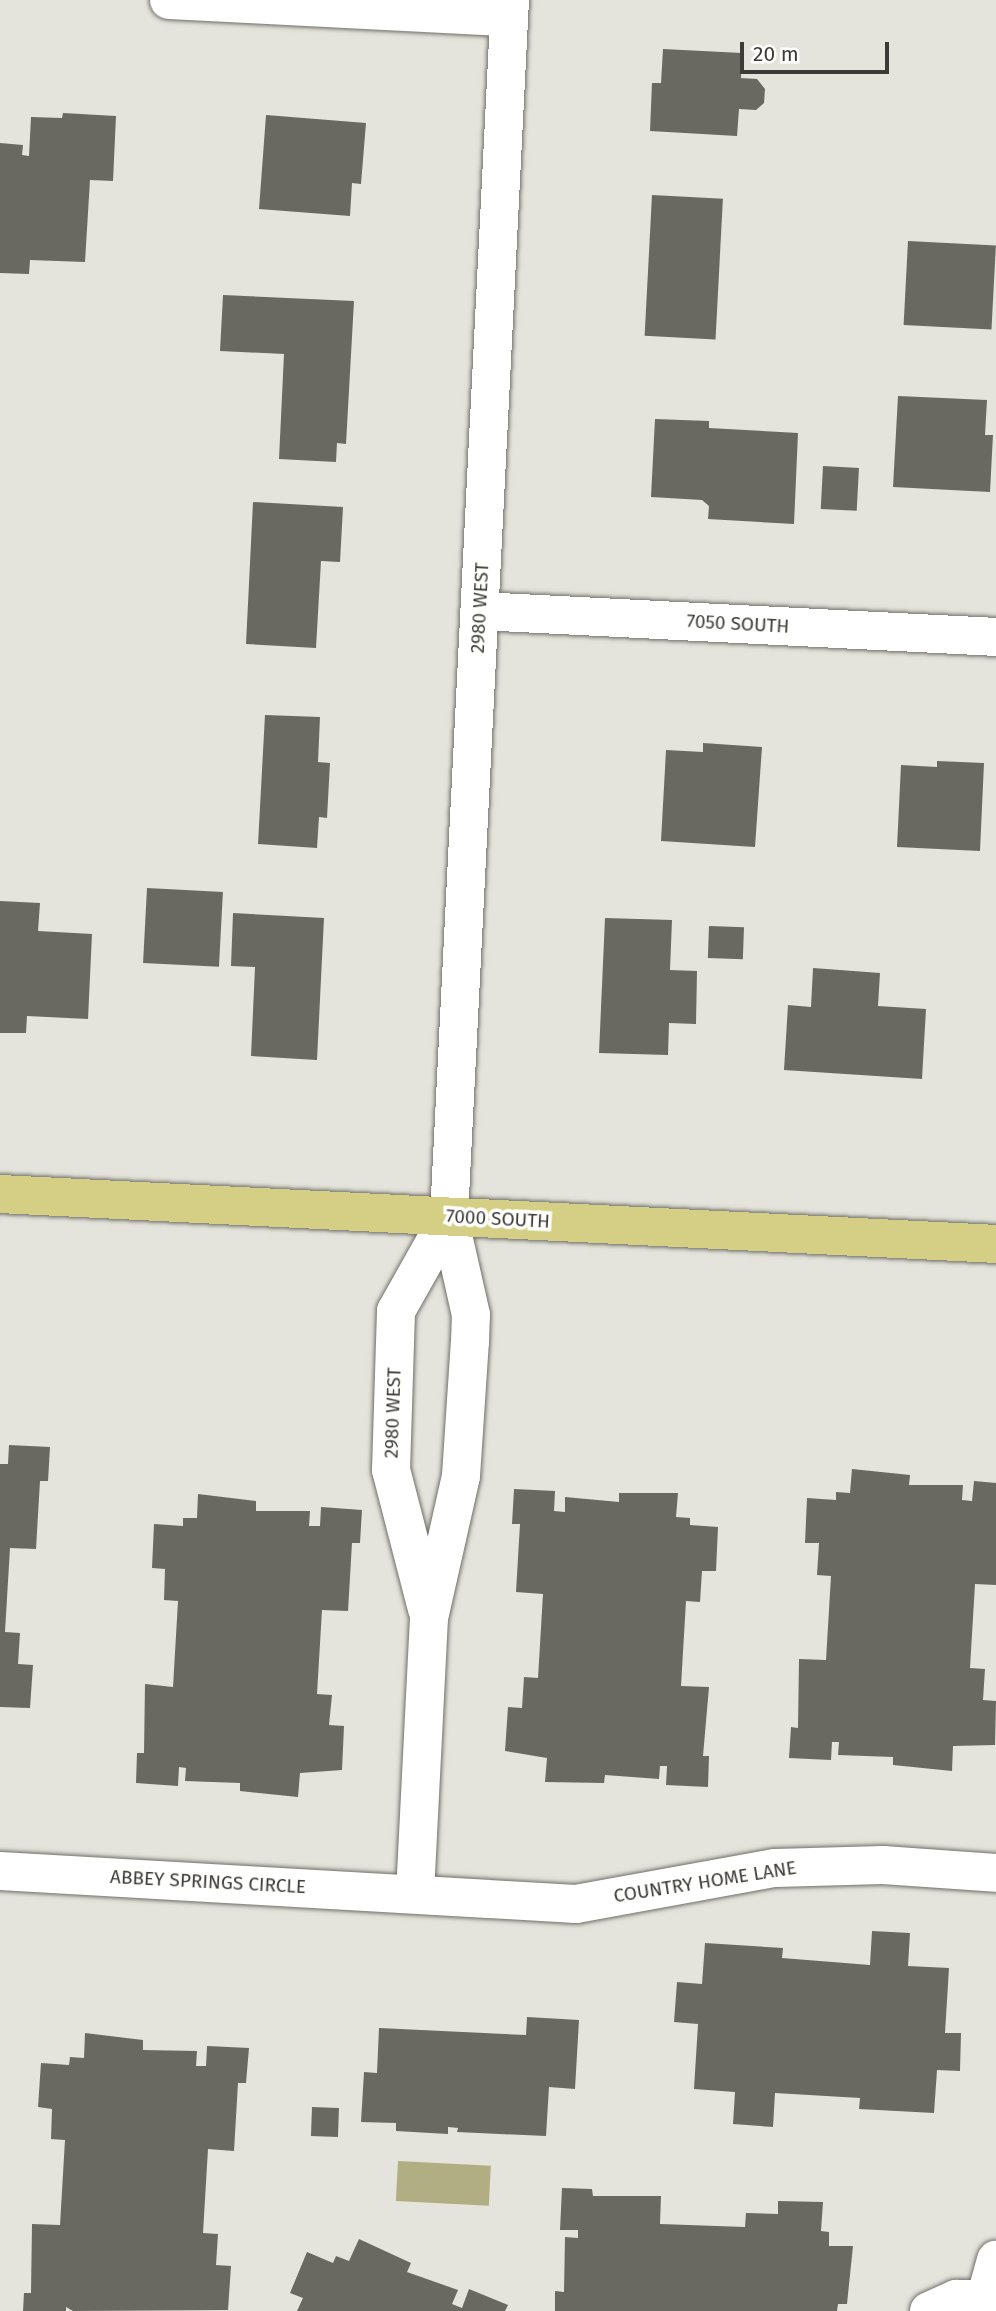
<!DOCTYPE html>
<html>
<head>
<meta charset="utf-8">
<style>
  body { margin:0 }
  #map { position:relative; width:996px; height:2311px; overflow:hidden; background:#e4e4dc; font-family:"Fira Sans",sans-serif }
  div>[style] { position:absolute }
  [style*='--x'] { left:calc(var(--x)*1px); top:calc(var(--y)*1px); width:calc(var(--w)*1px); rotate:calc(var(--a)*1deg) }
  .water>* { inset:0; background:#b0ae82; transform-origin:0 0 }
  .building>* { inset:0; background:#696962; transform-origin:0 0 }
  .roads { filter:drop-shadow(0 0 2px #707069) drop-shadow(0 0 2px #707069) }
  .minor>* { height:38px; margin:-19px; padding:0 19px; transform-origin:19px; border-radius:19px; background:#fff }
  .major>* { height:38px; margin:-19px; padding:0 19px; transform-origin:19px; border-radius:19px; background:#d4cf85 }
  span { translate:-50% -50%; white-space:nowrap; text-align:center; line-height:1.15; -webkit-text-stroke:7px #fffffe; paint-order:stroke }
  .street-label { font-size:19px; color:#3c3b38 }
  .scale { position:absolute; left:740px; top:42px; width:149px; height:32px; box-sizing:border-box; border:4px solid #3c3b38; border-top:0; padding-left:9px; font-size:21px; line-height:24px; white-space:nowrap; color:#3c3b38; -webkit-text-stroke:5px #fffffe; paint-order:stroke }
</style>
</head>
<body>
<div id="map">
  <div class="water">
    <div style="left:398px;top:2161px;width:93px;height:40px;rotate:3deg"></div>
  </div>
  <div class="building">
    <div style="clip-path:polygon(663px 49px,742px 53px,741px 78px,757px 79px,765px 89px,764px 103px,756px 110px,739px 109px,737px 136px,650px 131px,652px 83px,661px 83px)"></div>
    <div style="clip-path:polygon(63px 113px,116px 116px,113px 181px,90px 180px,85px 262px,30px 260px,29px 274px,0 273px,0 143px,23px 145px,22px 155px,29px 156px,31px 117px,62px 118px)"></div>
    <div style="clip-path:polygon(266px 115px,366px 123px,361px 184px,352px 183px,350px 216px,259px 209px)"></div>
    <div style="left:652px;top:195px;width:71px;height:141px;rotate:3deg"></div>
    <div style="left:908px;top:241px;width:88px;height:84px;rotate:3deg"></div>
    <div style="clip-path:polygon(223px 295px,354px 301px,346px 444px,337px 443px,336px 462px,279px 459px,284px 354px,220px 351px)"></div>
    <div style="clip-path:polygon(898px 396px,987px 400px,985px 435px,993px 435px,990px 492px,893px 487px)"></div>
    <div style="clip-path:polygon(655px 419px,709px 421px,709px 428px,798px 433px,794px 524px,708px 519px,709px 506px,702px 500px,651px 497px)"></div>
    <div style="left:823px;top:466px;width:36px;height:43px;rotate:3deg"></div>
    <div style="clip-path:polygon(253px 502px,343px 507px,340px 562px,321px 561px,316px 648px,246px 644px)"></div>
    <div style="clip-path:polygon(265px 715px,320px 717px,318px 762px,330px 763px,327px 818px,319px 817px,317px 848px,258px 844px)"></div>
    <div style="clip-path:polygon(703px 743px,762px 747px,755px 847px,661px 841px,666px 750px,703px 752px)"></div>
    <div style="clip-path:polygon(937px 761px,984px 763px,980px 851px,897px 847px,901px 765px,937px 767px)"></div>
    <div style="left:147px;top:888px;width:76px;height:75px;rotate:3deg"></div>
    <div style="clip-path:polygon(0 901px,40px 903px,38px 931px,92px 934px,88px 1019px,27px 1016px,26px 1033px,0 1033px)"></div>
    <div style="clip-path:polygon(233px 913px,324px 918px,317px 1060px,251px 1056px,255px 967px,231px 966px)"></div>
    <div style="clip-path:polygon(605px 918px,672px 920px,670px 970px,697px 971px,696px 1024px,669px 1023px,668px 1055px,599px 1053px)"></div>
    <div style="left:709px;top:926px;width:35px;height:32px;rotate:2deg"></div>
    <div style="clip-path:polygon(813px 968px,880px 973px,878px 1006px,926px 1009px,922px 1079px,784px 1070px,788px 1005px,811px 1007px)"></div>
    <div style="clip-path:polygon(9px 1445px,50px 1447px,48px 1481px,40px 1481px,36px 1549px,10px 1548px,5px 1632px,20px 1633px,18px 1664px,33px 1665px,30px 1708px,0 1707px,0 1464px,8px 1464px)"></div>
    <div style="clip-path:polygon(852px 1469px,910px 1475px,909px 1485px,963px 1485px,962px 1500px,972px 1501px,974px 1481px,996px 1483px,996px 1585px,975px 1584px,970px 1668px,985px 1669px,983px 1700px,996px 1701px,995px 1745px,953px 1746px,952px 1771px,893px 1765px,893px 1757px,838px 1755px,839px 1742px,832px 1742px,831px 1760px,789px 1758px,791px 1727px,798px 1728px,799px 1659px,826px 1660px,831px 1576px,817px 1575px,819px 1543px,805px 1543px,807px 1498px,836px 1500px,836px 1492px,850px 1493px)"></div>
    <div style="clip-path:polygon(514px 1489px,555px 1491px,554px 1511px,565px 1512px,565px 1497px,619px 1502px,619px 1493px,678px 1493px,676px 1517px,690px 1518px,690px 1525px,718px 1527px,716px 1571px,702px 1571px,700px 1602px,686px 1601px,681px 1686px,709px 1687px,703px 1756px,709px 1756px,708px 1787px,666px 1785px,667px 1766px,660px 1766px,659px 1779px,605px 1775px,604px 1783px,545px 1782px,547px 1758px,505px 1751px,508px 1707px,522px 1708px,524px 1677px,538px 1678px,543px 1594px,516px 1592px,520px 1524px,512px 1524px)"></div>
    <div style="clip-path:polygon(198px 1494px,256px 1501px,256px 1511px,310px 1511px,309px 1526px,320px 1526px,321px 1507px,362px 1510px,360px 1543px,352px 1543px,348px 1611px,322px 1610px,317px 1694px,332px 1695px,329px 1725px,344px 1726px,342px 1770px,300px 1773px,298px 1797px,240px 1791px,240px 1783px,185px 1781px,186px 1768px,179px 1767px,178px 1786px,136px 1783px,137px 1753px,144px 1753px,145px 1684px,173px 1687px,178px 1601px,164px 1600px,165px 1569px,152px 1568px,154px 1524px,183px 1526px,183px 1518px,197px 1518px)"></div>
    <div style="clip-path:polygon(872px 1931px,910px 1933px,908px 1966px,949px 1968px,945px 2033px,961px 2033px,960px 2071px,937px 2070px,934px 2113px,859px 2109px,860px 2098px,775px 2093px,773px 2127px,733px 2124px,735px 2092px,694px 2089px,698px 2024px,674px 2022px,677px 1982px,702px 1984px,705px 1943px,783px 1948px,782px 1958px,870px 1965px)"></div>
    <div style="clip-path:polygon(527px 2017px,579px 2020px,575px 2089px,549px 2087px,546px 2136px,457px 2132px,458px 2128px,448px 2127px,448px 2134px,396px 2131px,396px 2123px,361px 2122px,364px 2072px,377px 2073px,379px 2028px,526px 2035px)"></div>
    <div style="clip-path:polygon(85px 2033px,143px 2040px,143px 2050px,197px 2051px,196px 2066px,206px 2066px,207px 2046px,249px 2048px,246px 2083px,238px 2083px,234px 2151px,208px 2149px,203px 2233px,218px 2234px,216px 2265px,231px 2266px,228px 2310px,73px 2311px,66px 2307px,66px 2311px,23px 2311px,24px 2293px,31px 2293px,32px 2224px,60px 2225px,65px 2140px,51px 2139px,52px 2109px,38px 2107px,41px 2063px,69px 2065px,70px 2057px,84px 2058px)"></div>
    <div style="left:312px;top:2107px;width:27px;height:29px;rotate:2deg"></div>
    <div style="clip-path:polygon(562px 2188px,592px 2189px,593px 2196px,661px 2196px,660px 2224px,745px 2227px,746px 2213px,778px 2214px,778px 2201px,823px 2202px,821px 2231px,829px 2232px,829px 2246px,853px 2246px,847px 2304px,838px 2304px,837px 2311px,555px 2311px,555px 2291px,564px 2292px,565px 2237px,578px 2238px,578px 2230px,560px 2230px)"></div>
    <div style="clip-path:polygon(359px 2239px,411px 2263px,407px 2272px,458px 2290px,452px 2304px,462px 2308px,469px 2289px,508px 2305px,505px 2311px,297px 2311px,303px 2298px,290px 2293px,307px 2252px,333px 2263px,336px 2256px,349px 2261px)"></div>
  </div>
  <div class="roads">
    <div class="minor">
      <div style="--x:169;--y:0;--w:340;--a:2.9"></div>
      <div style="--x:480;--y:611;--w:517;--a:2.88"></div>
      <div style="--x:427;--y:1609;--w:144;--a:-104.5"></div>
      <div style="--x:391;--y:1470;--w:159;--a:-88.2"></div>
      <div style="--x:396;--y:1311;--w:108;--a:-60.6"></div>
      <div style="--x:0;--y:1871;--w:577;--a:3.28"></div>
      <div style="--x:576;--y:1904;--w:202;--a:-10.3"></div>
      <div style="--x:775;--y:1868;--w:108;--a:-1.6"></div>
      <div style="--x:883;--y:1865;--w:113;--a:4"></div>
      <div style="--x:415;--y:1894;--w:276;--a:-87.1"></div>
      <div style="--x:429;--y:1618;--w:146;--a:-77.3"></div>
      <div style="--x:461;--y:1476;--w:134;--a:-86.2"></div>
      <div style="--x:470;--y:1342;--w:27;--a:-88"></div>
      <div style="--x:471;--y:1315;--w:100;--a:-102.7"></div>
      <div style="--x:449;--y:1217;--w:1219;--a:-87.13"></div>
      <div style="--x:984;--y:2303;--w:45;--a:-74.4"></div>
      <div style="--x:929;--y:2311;--w:30;--a:-24"></div>
      <div style="--x:956;--y:2299;--w:18;--a:0"></div>
      <div style="--x:974;--y:2299;--w:25;--a:27"></div>
    </div>
    <div class="major">
      <div style="--x:0;--y:1194;--w:997;--a:2.87"></div>
    </div>
  </div>
  <div class="street-label">
    <span style="left:480px;top:608px;rotate:-87deg">2980 WEST</span>
    <span style="left:738px;top:624px;rotate:3deg">7050 SOUTH</span>
    <span style="left:498px;top:1219px;rotate:3deg">7000 SOUTH</span>
    <span style="left:393px;top:1413px;rotate:-88deg">2980 WEST</span>
    <span style="left:208px;top:1882px;rotate:3deg">ABBEY SPRINGS CIRCLE</span>
    <span style="left:705px;top:1882px;rotate:-9deg">COUNTRY HOME LANE</span>
  </div>
  <div class="scale">20 m</div>
</div>
</body>
</html>
